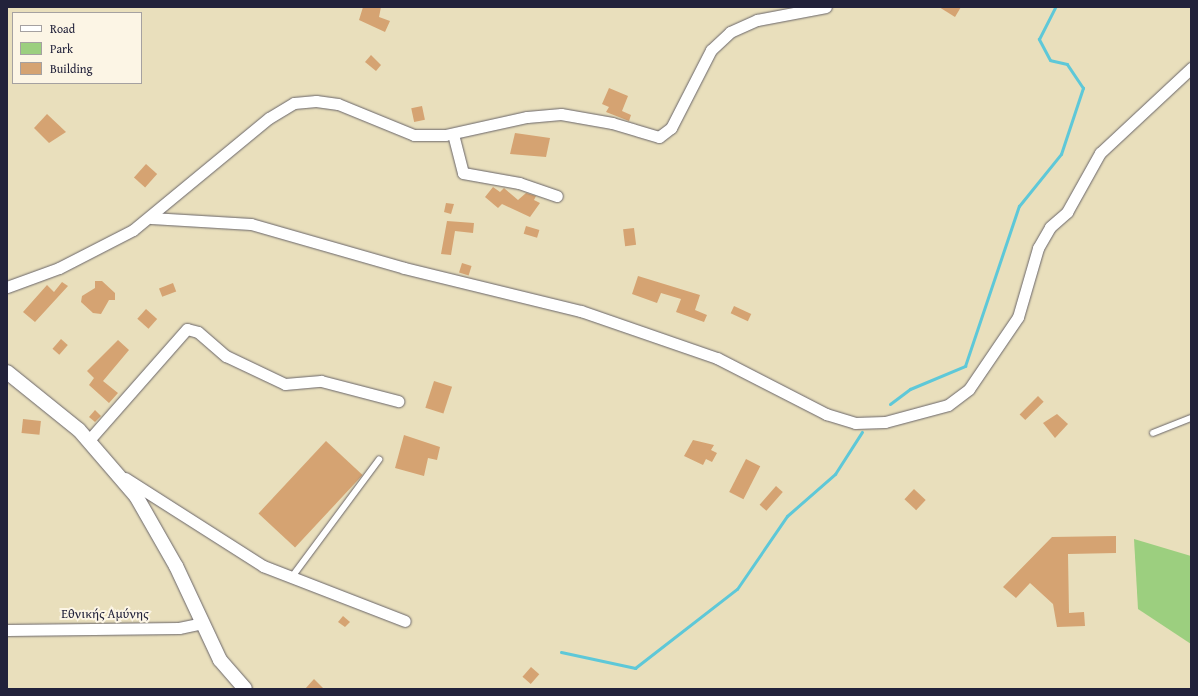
<!DOCTYPE html>
<html>
<head>
<meta charset="utf-8">
<style>
  body { margin:0 }
  #map { position:relative; width:1198px; height:696px; overflow:hidden; background:#e9dfbc; font-family:"Gentium Book Plus",serif }
  div>[style] { position:absolute }
  [style*='--x'] { left:calc(var(--x)*1px); top:calc(var(--y)*1px); width:calc(var(--w)*1px); rotate:calc(var(--a)*1deg) }
  .green>* { inset:0; background:#9ccf7f }
  .stream>* { height:3px; margin:-1.5px; padding:0 1.5px; transform-origin:1.5px; border-radius:1.5px; background:#5ec8d8 }
  .building>* { inset:0; background:#d5a372; transform-origin:0 0 }
  .roads { filter:drop-shadow(0 0 1px #686468) drop-shadow(0 0 1px #686468) }
  .service>* { height:5.5px; margin:-2.75px; padding:0 2.75px; transform-origin:2.75px; border-radius:2.75px; background:#fff }
  .minor>* { height:11px; margin:-5.5px; padding:0 5.5px; transform-origin:5.5px; border-radius:5.5px; background:#fff }
  .tertiary>* { height:14px; margin:-7px; padding:0 7px; transform-origin:7px; border-radius:7px; background:#fff }
  span { translate:-50% -50%; white-space:nowrap; text-align:center; line-height:1.15; -webkit-text-stroke:4px #fcf5e5; paint-order:stroke }
  .street-label { font-size:13px; color:#22223b }
  .frame { position:absolute; inset:0; border:8px solid #22223b; pointer-events:none }
  .legend { position:absolute; left:12px; top:12px; width:130px; height:72px; box-sizing:border-box; background:#fcf5e5; border:1px solid #a5a1a1; margin:0; padding:5px 7px; list-style:none; font-size:12px; color:#22223b }
  .legend li { display:flex; align-items:center; gap:8px; height:20px }
  .legend b { width:20px; border:1px solid #a5a1a1 }
</style>
</head>
<body>
<div id="map">
  <div class="green">
    <div style="clip-path:polygon(1134px 539px,1191px 556px,1191px 644px,1138px 609px)"></div>
  </div>
  <div class="stream">
    <div style="--x:890;--y:404;--w:25;--a:-37"></div>
    <div style="--x:910;--y:389;--w:60;--a:-22.7"></div>
    <div style="--x:965;--y:366;--w:169;--a:-71.4"></div>
    <div style="--x:1019;--y:206;--w:67;--a:-51.1"></div>
    <div style="--x:1061;--y:154;--w:70;--a:-71.6"></div>
    <div style="--x:1083;--y:88;--w:29;--a:-124"></div>
    <div style="--x:1067;--y:64;--w:17;--a:-167"></div>
    <div style="--x:1050;--y:60;--w:24;--a:-118"></div>
    <div style="--x:1039;--y:39;--w:36;--a:-63"></div>
    <div style="--x:561;--y:652;--w:76;--a:12.2"></div>
    <div style="--x:635;--y:668;--w:129;--a:-37.8"></div>
    <div style="--x:737;--y:589;--w:88;--a:-55.6"></div>
    <div style="--x:787;--y:516;--w:64;--a:-41.2"></div>
    <div style="--x:835;--y:474;--w:50;--a:-57.3"></div>
  </div>
  <div class="building">
    <div style="clip-path:polygon(363px 7px,381px 7px,379px 17px,390px 21px,385px 32px,359px 20px)"></div>
    <div style="clip-path:polygon(939px 7px,961px 7px,955px 17px)"></div>
    <div style="clip-path:polygon(371px 55px,381px 65px,376px 71px,365px 62px)"></div>
    <div style="clip-path:polygon(609px 88px,628px 96px,622px 111px,631px 115px,629px 121px,606px 112px,609px 107px,602px 104px)"></div>
    <div style="left:422px;top:106px;width:14px;height:11px;rotate:78deg"></div>
    <div style="clip-path:polygon(47px 114px,66px 132px,49px 143px,34px 128px)"></div>
    <div style="clip-path:polygon(515px 133px,550px 138px,546px 157px,510px 154px)"></div>
    <div style="left:146px;top:164px;width:15px;height:18px;rotate:42deg"></div>
    <div style="clip-path:polygon(493px 187px,500px 192px,504px 188px,518px 200px,526px 193px,536px 196px,534px 200px,540px 203px,530px 217px,502px 204px,498px 208px,485px 197px)"></div>
    <div style="clip-path:polygon(446px 203px,454px 204px,451px 214px,444px 212px)"></div>
    <div style="clip-path:polygon(447px 221px,474px 223px,473px 233px,455px 231px,451px 255px,441px 254px)"></div>
    <div style="left:526px;top:226px;width:14px;height:8px;rotate:17deg"></div>
    <div style="left:634px;top:228px;width:17px;height:11px;rotate:83deg"></div>
    <div style="left:462px;top:263px;width:10px;height:10px;rotate:17deg"></div>
    <div style="clip-path:polygon(638px 276px,700px 295px,695px 310px,707px 315px,704px 322px,676px 312px,681px 299px,661px 293px,657px 303px,632px 294px)"></div>
    <div style="clip-path:polygon(95px 281px,102px 281px,115px 293px,115px 300px,109px 300px,101px 314px,93px 313px,81px 302px,82px 296px,95px 288px)"></div>
    <div style="clip-path:polygon(62px 282px,68px 286px,35px 322px,23px 312px,47px 285px,54px 292px)"></div>
    <div style="left:173px;top:283px;width:9px;height:15px;rotate:69deg"></div>
    <div style="left:734px;top:306px;width:19px;height:8px;rotate:25deg"></div>
    <div style="left:146px;top:309px;width:15px;height:13px;rotate:42deg"></div>
    <div style="left:61px;top:339px;width:9px;height:13px;rotate:41deg"></div>
    <div style="clip-path:polygon(118px 340px,129px 350px,103px 381px,118px 393px,109px 403px,89px 385px,94px 378px,87px 371px)"></div>
    <div style="left:434px;top:381px;width:19px;height:28px;rotate:18deg"></div>
    <div style="left:1038px;top:396px;width:8px;height:26px;rotate:45deg"></div>
    <div style="clip-path:polygon(95px 410px,101px 416px,95px 422px,89px 417px)"></div>
    <div style="clip-path:polygon(1057px 414px,1068px 424px,1055px 438px,1043px 423px)"></div>
    <div style="left:23px;top:419px;width:18px;height:14px;rotate:6deg"></div>
    <div style="clip-path:polygon(404px 435px,440px 447px,437px 460px,428px 458px,424px 476px,395px 468px)"></div>
    <div style="clip-path:polygon(693px 440px,714px 445px,711px 450px,717px 453px,712px 462px,706px 459px,703px 465px,684px 456px)"></div>
    <div style="left:326px;top:441px;width:50px;height:99px;rotate:43deg"></div>
    <div style="left:746px;top:459px;width:16px;height:37px;rotate:27deg"></div>
    <div style="left:776px;top:486px;width:9px;height:25px;rotate:41deg"></div>
    <div style="left:914px;top:489px;width:16px;height:14px;rotate:43deg"></div>
    <div style="clip-path:polygon(1116px 536px,1116px 553px,1068px 554px,1069px 613px,1084px 612px,1085px 626px,1057px 627px,1053px 604px,1030px 583px,1016px 598px,1003px 587px,1052px 537px)"></div>
    <div style="clip-path:polygon(343px 616px,350px 622px,345px 627px,338px 622px)"></div>
    <div style="left:531px;top:667px;width:11px;height:13px;rotate:41deg"></div>
    <div style="clip-path:polygon(314px 679px,324px 689px,305px 689px)"></div>
  </div>
  <div class="roads">
    <div class="service">
      <div style="--x:1153;--y:433;--w:41;--a:-21.5"></div>
      <div style="--x:292;--y:577;--w:146;--a:-53.4"></div>
    </div>
    <div class="minor">
      <div style="--x:453;--y:134;--w:40;--a:75.6"></div>
      <div style="--x:463;--y:173;--w:57;--a:10.1"></div>
      <div style="--x:519;--y:183;--w:40;--a:18.9"></div>
      <div style="--x:151;--y:218;--w:100;--a:3.4"></div>
      <div style="--x:251;--y:224;--w:159;--a:16"></div>
      <div style="--x:404;--y:268;--w:182;--a:13.7"></div>
      <div style="--x:581;--y:311;--w:144;--a:19.1"></div>
      <div style="--x:717;--y:358;--w:123;--a:27.2"></div>
      <div style="--x:826;--y:414;--w:30;--a:17"></div>
      <div style="--x:855;--y:423;--w:30;--a:-2"></div>
      <div style="--x:885;--y:422;--w:65;--a:-15.1"></div>
      <div style="--x:948;--y:405;--w:26;--a:-37"></div>
      <div style="--x:969;--y:389;--w:87;--a:-55.8"></div>
      <div style="--x:1018;--y:317;--w:72;--a:-73.8"></div>
      <div style="--x:1038;--y:248;--w:24;--a:-60"></div>
      <div style="--x:1050;--y:227;--w:23;--a:-41"></div>
      <div style="--x:1067;--y:212;--w:68;--a:-60.8"></div>
      <div style="--x:1100;--y:153;--w:125;--a:-43"></div>
      <div style="--x:7;--y:287;--w:55;--a:-20.1"></div>
      <div style="--x:59;--y:268;--w:83;--a:-27.2"></div>
      <div style="--x:133;--y:230;--w:176;--a:-39.5"></div>
      <div style="--x:269;--y:118;--w:29;--a:-31"></div>
      <div style="--x:294;--y:103;--w:22;--a:-5"></div>
      <div style="--x:316;--y:101;--w:22;--a:8"></div>
      <div style="--x:338;--y:104;--w:82;--a:22.2"></div>
      <div style="--x:414;--y:135;--w:31;--a:0"></div>
      <div style="--x:445;--y:135;--w:84;--a:-12.4"></div>
      <div style="--x:527;--y:117;--w:34;--a:-5"></div>
      <div style="--x:561;--y:114;--w:52;--a:10"></div>
      <div style="--x:612;--y:123;--w:49;--a:16.6"></div>
      <div style="--x:659;--y:137;--w:15;--a:-37"></div>
      <div style="--x:671;--y:128;--w:88;--a:-62.9"></div>
      <div style="--x:711;--y:50;--w:26;--a:-43"></div>
      <div style="--x:730;--y:32;--w:30;--a:-24"></div>
      <div style="--x:757;--y:20;--w:70;--a:-10.7"></div>
      <div style="--x:89;--y:440;--w:148;--a:-48.6"></div>
      <div style="--x:187;--y:329;--w:11;--a:15"></div>
      <div style="--x:198;--y:332;--w:37;--a:41"></div>
      <div style="--x:226;--y:356;--w:65;--a:25.4"></div>
      <div style="--x:285;--y:384;--w:36;--a:-5"></div>
      <div style="--x:321;--y:381;--w:80;--a:14.6"></div>
      <div style="--x:125;--y:478;--w:164;--a:32.5"></div>
      <div style="--x:263;--y:566;--w:152;--a:21.2"></div>
      <div style="--x:7;--y:630;--w:172;--a:-0.7"></div>
      <div style="--x:179;--y:628;--w:25;--a:-12"></div>
    </div>
    <div class="tertiary">
      <div style="--x:7;--y:372;--w:92;--a:38.9"></div>
      <div style="--x:79;--y:430;--w:87;--a:49.2"></div>
      <div style="--x:136;--y:496;--w:81;--a:60.3"></div>
      <div style="--x:176;--y:566;--w:104;--a:64.9"></div>
      <div style="--x:220;--y:660;--w:38;--a:49"></div>
    </div>
  </div>
  <div class="street-label">
    <span style="left:105px;top:614px">Εθνικής Αμύνης</span>
  </div>
  <div class="frame"></div>
  <ul class="legend">
  <li><b style="height:5px;background:#fff"></b>Road</li>
  <li><b style="height:11px;background:#9ccf7f"></b>Park</li>
  <li><b style="height:11px;background:#d5a372"></b>Building</li>
  </ul>
</div>
</body>
</html>
